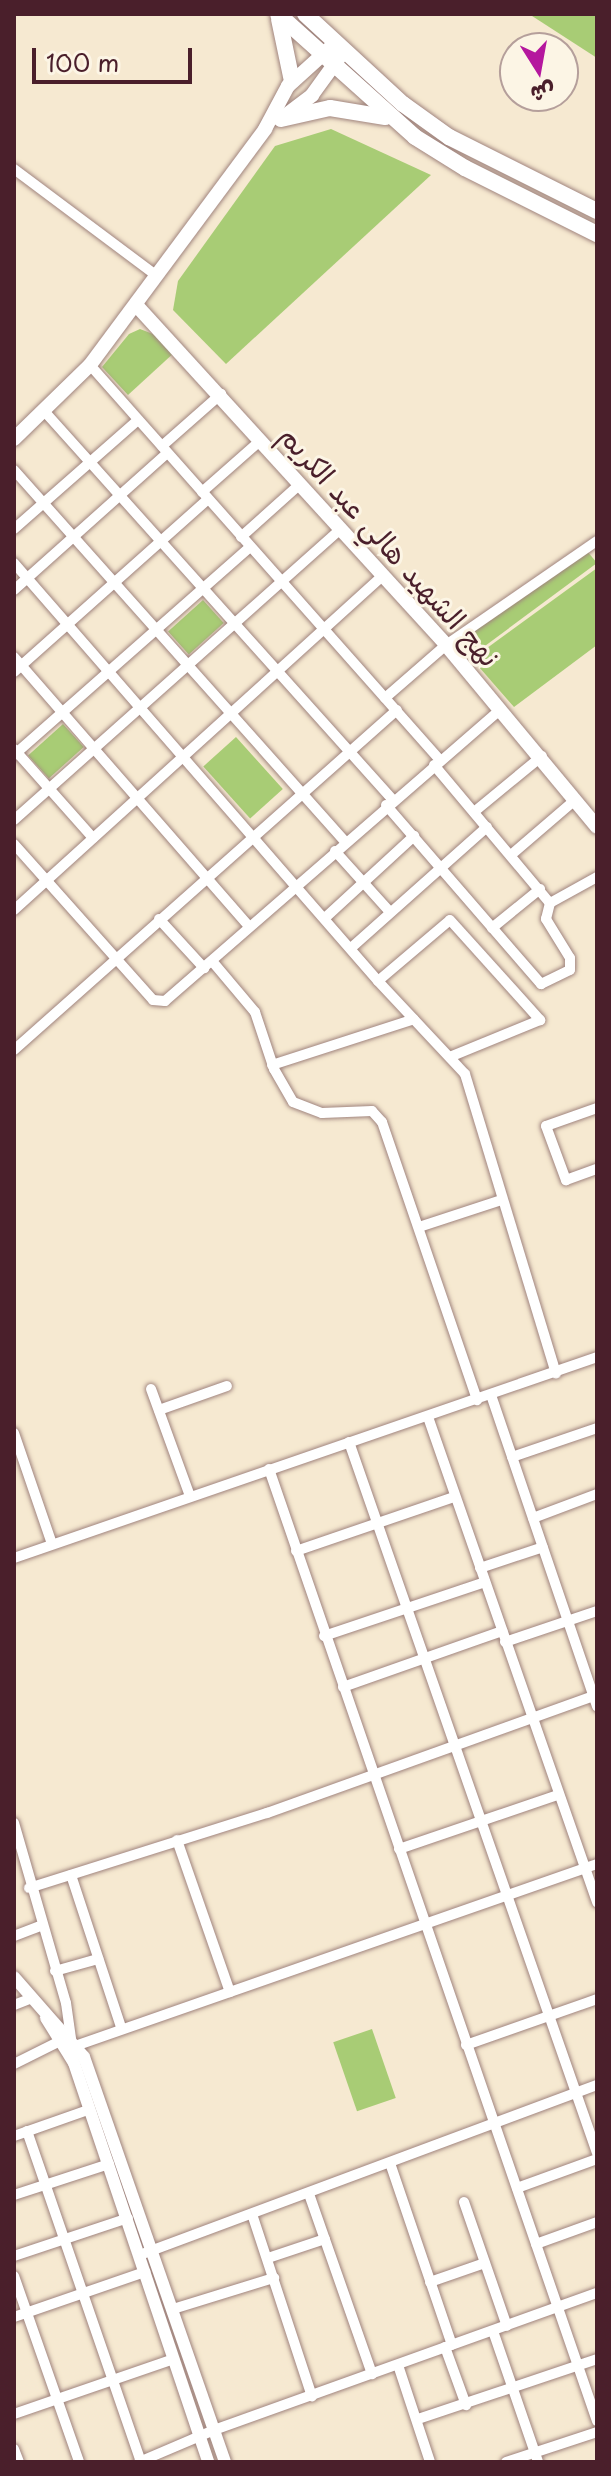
<!DOCTYPE html>
<html>
<head>
<meta charset="utf-8">
<style>
  body { margin:0 }
  #map { position:relative; width:611px; height:2476px; overflow:hidden; background:#f6e9d1; font-family:"Playpen Sans","Playpen Sans Arabic",sans-serif }
  div>[style] { position:absolute }
  [style*='--x'] { left:calc(var(--x)*1px); top:calc(var(--y)*1px); width:calc(var(--w)*1px); rotate:calc(var(--a)*1deg) }
  .green>* { inset:0; background:#a8cc75; transform-origin:0 0 }
  .roads { filter:drop-shadow(0 0 2px #a0847e) drop-shadow(0 0 2px #a0847e) }
  .minor>* { height:10px; margin:-5px; padding:0 5px; transform-origin:5px; border-radius:5px; background:#fff }
  .tertiary>* { height:12px; margin:-6px; padding:0 6px; transform-origin:6px; border-radius:6px; background:#fff }
  .secondary>* { height:14px; margin:-7px; padding:0 7px; transform-origin:7px; border-radius:7px; background:#fff }
  .trunk>* { height:16px; margin:-8px; padding:0 8px; transform-origin:8px; border-radius:8px; background:#fff }
  span { translate:-50% -50%; white-space:nowrap; text-align:center; line-height:1.15; -webkit-text-stroke:6px #fcf5e5; paint-order:stroke }
  .street-label { font-size:28px; color:#4a1f2b }
  .frame { position:absolute; inset:0; border:16px solid #4a1f2b; pointer-events:none }
  .north { position:absolute; left:499px; top:32px; width:80px; height:80px; box-sizing:border-box; background:#fcf5e5; border:2px solid #b59f9b; border-radius:50%; rotate:169deg; font-size:22px; font-weight:700; line-height:32px; text-align:center; color:#4a1f2b }
  .north::after { content:''; display:block; margin:auto; width:28px; height:36px; background:#b5179e; clip-path:polygon(50% 0,100% 100%,50% 72%,0 100%) }
  .scale { position:absolute; left:32px; top:48px; width:160px; height:36px; box-sizing:border-box; border:4px solid #4a1f2b; border-top:0; padding-left:10px; font-size:24px; line-height:28px; white-space:nowrap; color:#4a1f2b; -webkit-text-stroke:6px #fcf5e5; paint-order:stroke }
</style>
</head>
<body>
<div id="map">
  <div class="green">
    <div style="clip-path:polygon(529px 14px,597px 14px,597px 58px)"></div>
    <div style="clip-path:polygon(331px 129px,431px 175px,226px 364px,173px 310px,178px 281px,275px 146px)"></div>
    <div style="clip-path:polygon(140px 329px,163px 338px,176px 351px,128px 395px,102px 367px,129px 334px)"></div>
    <div style="clip-path:polygon(587px 551px,597px 563px,470px 657px,457px 642px)"></div>
    <div style="clip-path:polygon(597px 568px,597px 645px,514px 707px,472px 659px)"></div>
    <div style="left:203px;top:600px;width:31px;height:47px;rotate:48deg"></div>
    <div style="left:63px;top:724px;width:31px;height:47px;rotate:48deg"></div>
    <div style="left:236px;top:737px;width:70px;height:44px;rotate:48deg"></div>
    <div style="left:372px;top:2029px;width:73px;height:41px;rotate:71deg"></div>
  </div>
  <div class="roads">
    <div class="minor">
      <div style="--x:14;--y:169;--w:179;--a:36.8"></div>
      <div style="--x:90;--y:365;--w:528;--a:48.46"></div>
      <div style="--x:45;--y:412;--w:520;--a:48.12"></div>
      <div style="--x:162;--y:446;--w:79;--a:-41.4"></div>
      <div style="--x:14;--y:470;--w:498;--a:48.3"></div>
      <div style="--x:202;--y:492;--w:79;--a:-41.4"></div>
      <div style="--x:14;--y:529;--w:165;--a:-41.3"></div>
      <div style="--x:241;--y:537;--w:79;--a:-41.9"></div>
      <div style="--x:14;--y:563;--w:554;--a:48.95"></div>
      <div style="--x:378;--y:981;--w:127;--a:46.9"></div>
      <div style="--x:465;--y:1074;--w:313;--a:73.1"></div>
      <div style="--x:14;--y:590;--w:205;--a:-41.8"></div>
      <div style="--x:14;--y:657;--w:357;--a:48.9"></div>
      <div style="--x:14;--y:672;--w:260;--a:-41.7"></div>
      <div style="--x:385;--y:698;--w:81;--a:-41"></div>
      <div style="--x:446;--y:645;--w:183;--a:-34.6"></div>
      <div style="--x:14;--y:749;--w:119;--a:48.4"></div>
      <div style="--x:14;--y:755;--w:315;--a:-41.4"></div>
      <div style="--x:434;--y:765;--w:180;--a:50"></div>
      <div style="--x:386;--y:805;--w:237;--a:49.1"></div>
      <div style="--x:541;--y:984;--w:32;--a:-26"></div>
      <div style="--x:570;--y:970;--w:12;--a:-90"></div>
      <div style="--x:570;--y:958;--w:46;--a:-121.6"></div>
      <div style="--x:546;--y:919;--w:16;--a:-76"></div>
      <div style="--x:550;--y:903;--w:54;--a:-29"></div>
      <div style="--x:474;--y:812;--w:88;--a:-39.5"></div>
      <div style="--x:14;--y:820;--w:438;--a:-41.7"></div>
      <div style="--x:14;--y:844;--w:209;--a:48.3"></div>
      <div style="--x:153;--y:1000;--w:12;--a:5"></div>
      <div style="--x:165;--y:1001;--w:444;--a:-41"></div>
      <div style="--x:335;--y:851;--w:82;--a:48"></div>
      <div style="--x:511;--y:855;--w:84;--a:-40.7"></div>
      <div style="--x:14;--y:910;--w:498;--a:-42.2"></div>
      <div style="--x:326;--y:917;--w:120;--a:-42.6"></div>
      <div style="--x:159;--y:919;--w:67;--a:47.4"></div>
      <div style="--x:492;--y:928;--w:62;--a:-39.1"></div>
      <div style="--x:351;--y:948;--w:182;--a:-41.7"></div>
      <div style="--x:212;--y:961;--w:67;--a:49.9"></div>
      <div style="--x:255;--y:1012;--w:60;--a:71.6"></div>
      <div style="--x:274;--y:1069;--w:38;--a:60"></div>
      <div style="--x:293;--y:1102;--w:31;--a:21"></div>
      <div style="--x:322;--y:1113;--w:50;--a:-2.3"></div>
      <div style="--x:372;--y:1111;--w:15;--a:48"></div>
      <div style="--x:382;--y:1122;--w:294;--a:71.1"></div>
      <div style="--x:378;--y:981;--w:94;--a:-40.3"></div>
      <div style="--x:450;--y:920;--w:135;--a:48"></div>
      <div style="--x:540;--y:1020;--w:97;--a:157.7"></div>
      <div style="--x:14;--y:1050;--w:512;--a:-41.6"></div>
      <div style="--x:272;--y:1065;--w:149;--a:-17.9"></div>
      <div style="--x:597;--y:1108;--w:54;--a:160.6"></div>
      <div style="--x:546;--y:1126;--w:58;--a:69.7"></div>
      <div style="--x:566;--y:1180;--w:33;--a:-20"></div>
      <div style="--x:419;--y:1227;--w:86;--a:-18.2"></div>
      <div style="--x:151;--y:1389;--w:114;--a:70"></div>
      <div style="--x:491;--y:1395;--w:329;--a:71.2"></div>
      <div style="--x:159;--y:1410;--w:72;--a:-19.4"></div>
      <div style="--x:428;--y:1417;--w:514;--a:70.79"></div>
      <div style="--x:14;--y:1433;--w:117;--a:71.1"></div>
      <div style="--x:349;--y:1442;--w:753;--a:70.77"></div>
      <div style="--x:512;--y:1457;--w:90;--a:-18.8"></div>
      <div style="--x:269;--y:1469;--w:1007;--a:70.99"></div>
      <div style="--x:533;--y:1518;--w:68;--a:-20.6"></div>
      <div style="--x:296;--y:1551;--w:167;--a:-18.9"></div>
      <div style="--x:14;--y:1558;--w:617;--a:-19.02"></div>
      <div style="--x:480;--y:1568;--w:66;--a:-18.4"></div>
      <div style="--x:324;--y:1636;--w:170;--a:-18.5"></div>
      <div style="--x:505;--y:1642;--w:97;--a:-18.6"></div>
      <div style="--x:343;--y:1687;--w:169;--a:-19.4"></div>
      <div style="--x:14;--y:1823;--w:187;--a:73.9"></div>
      <div style="--x:66;--y:2003;--w:42;--a:81.9"></div>
      <div style="--x:177;--y:1840;--w:161;--a:70.8"></div>
      <div style="--x:399;--y:1849;--w:168;--a:-18.8"></div>
      <div style="--x:71;--y:1875;--w:160;--a:71.8"></div>
      <div style="--x:29;--y:1888;--w:250;--a:-17.5"></div>
      <div style="--x:267;--y:1813;--w:350;--a:-19.7"></div>
      <div style="--x:14;--y:1936;--w:28;--a:-21"></div>
      <div style="--x:55;--y:1971;--w:45;--a:-15.6"></div>
      <div style="--x:14;--y:2005;--w:19;--a:-21"></div>
      <div style="--x:78;--y:2045;--w:550;--a:-19.23"></div>
      <div style="--x:466;--y:2045;--w:139;--a:-19.3"></div>
      <div style="--x:14;--y:2064;--w:51;--a:-26.6"></div>
      <div style="--x:27;--y:2131;--w:350;--a:71"></div>
      <div style="--x:14;--y:2136;--w:78;--a:-19.4"></div>
      <div style="--x:390;--y:2163;--w:192;--a:71.2"></div>
      <div style="--x:517;--y:2188;--w:85;--a:-19.9"></div>
      <div style="--x:309;--y:2194;--w:191;--a:70.7"></div>
      <div style="--x:14;--y:2195;--w:100;--a:-18.1"></div>
      <div style="--x:464;--y:2202;--w:131;--a:70.9"></div>
      <div style="--x:252;--y:2214;--w:192;--a:71.8"></div>
      <div style="--x:536;--y:2244;--w:65;--a:-19.8"></div>
      <div style="--x:145;--y:2253;--w:482;--a:-20.4"></div>
      <div style="--x:14;--y:2256;--w:120;--a:-18.4"></div>
      <div style="--x:268;--y:2258;--w:60;--a:-18.4"></div>
      <div style="--x:14;--y:2276;--w:197;--a:70.7"></div>
      <div style="--x:430;--y:2282;--w:58;--a:-19.1"></div>
      <div style="--x:173;--y:2309;--w:106;--a:-17.1"></div>
      <div style="--x:14;--y:2317;--w:139;--a:-19"></div>
      <div style="--x:493;--y:2331;--w:139;--a:71"></div>
      <div style="--x:445;--y:2347;--w:62;--a:70.1"></div>
      <div style="--x:398;--y:2365;--w:102;--a:71.7"></div>
      <div style="--x:14;--y:2414;--w:169;--a:-19"></div>
      <div style="--x:418;--y:2419;--w:189;--a:-18.5"></div>
      <div style="--x:14;--y:2449;--w:14;--a:69"></div>
      <div style="--x:139;--y:2462;--w:82;--a:-23.1"></div>
      <div style="--x:214;--y:2430;--w:407;--a:-19.7"></div>
      <div style="--x:506;--y:2462;--w:96;--a:-18.2"></div>
    </div>
    <div class="tertiary">
      <div style="--x:14;--y:1977;--w:106;--a:48.8"></div>
      <div style="--x:84;--y:2057;--w:429;--a:70.8"></div>
      <div style="--x:46;--y:2018;--w:53;--a:58.1"></div>
      <div style="--x:74;--y:2063;--w:421;--a:71.4"></div>
    </div>
    <div class="secondary">
      <div style="--x:282;--y:118;--w:38;--a:-37"></div>
      <div style="--x:312;--y:95;--w:49;--a:-54.1"></div>
      <div style="--x:136;--y:305;--w:460;--a:47.6"></div>
      <div style="--x:446;--y:645;--w:236;--a:50.3"></div>
      <div style="--x:14;--y:439;--w:106;--a:-44.2"></div>
      <div style="--x:90;--y:365;--w:294;--a:-53.4"></div>
      <div style="--x:265;--y:129;--w:49;--a:-61.9"></div>
      <div style="--x:288;--y:86;--w:58;--a:-42.2"></div>
    </div>
    <div class="trunk">
      <div style="--x:278;--y:14;--w:184;--a:41.9"></div>
      <div style="--x:415;--y:137;--w:59;--a:31.8"></div>
      <div style="--x:465;--y:168;--w:148;--a:26.6"></div>
      <div style="--x:305;--y:14;--w:133;--a:42.6"></div>
      <div style="--x:403;--y:104;--w:57;--a:35.7"></div>
      <div style="--x:449;--y:137;--w:165;--a:26.6"></div>
      <div style="--x:279;--y:19;--w:63;--a:78.2"></div>
      <div style="--x:281;--y:119;--w:50;--a:-12.7"></div>
      <div style="--x:330;--y:108;--w:56;--a:9.3"></div>
    </div>
  </div>
  <div class="street-label">
    <span style="left:390px;top:546px;rotate:48deg">نهج الشهيد هالي عبد الكريم</span>
  </div>
  <div class="frame"></div>
  <div class="north">ش</div>
  <div class="scale">100 m</div>
</div>
</body>
</html>
